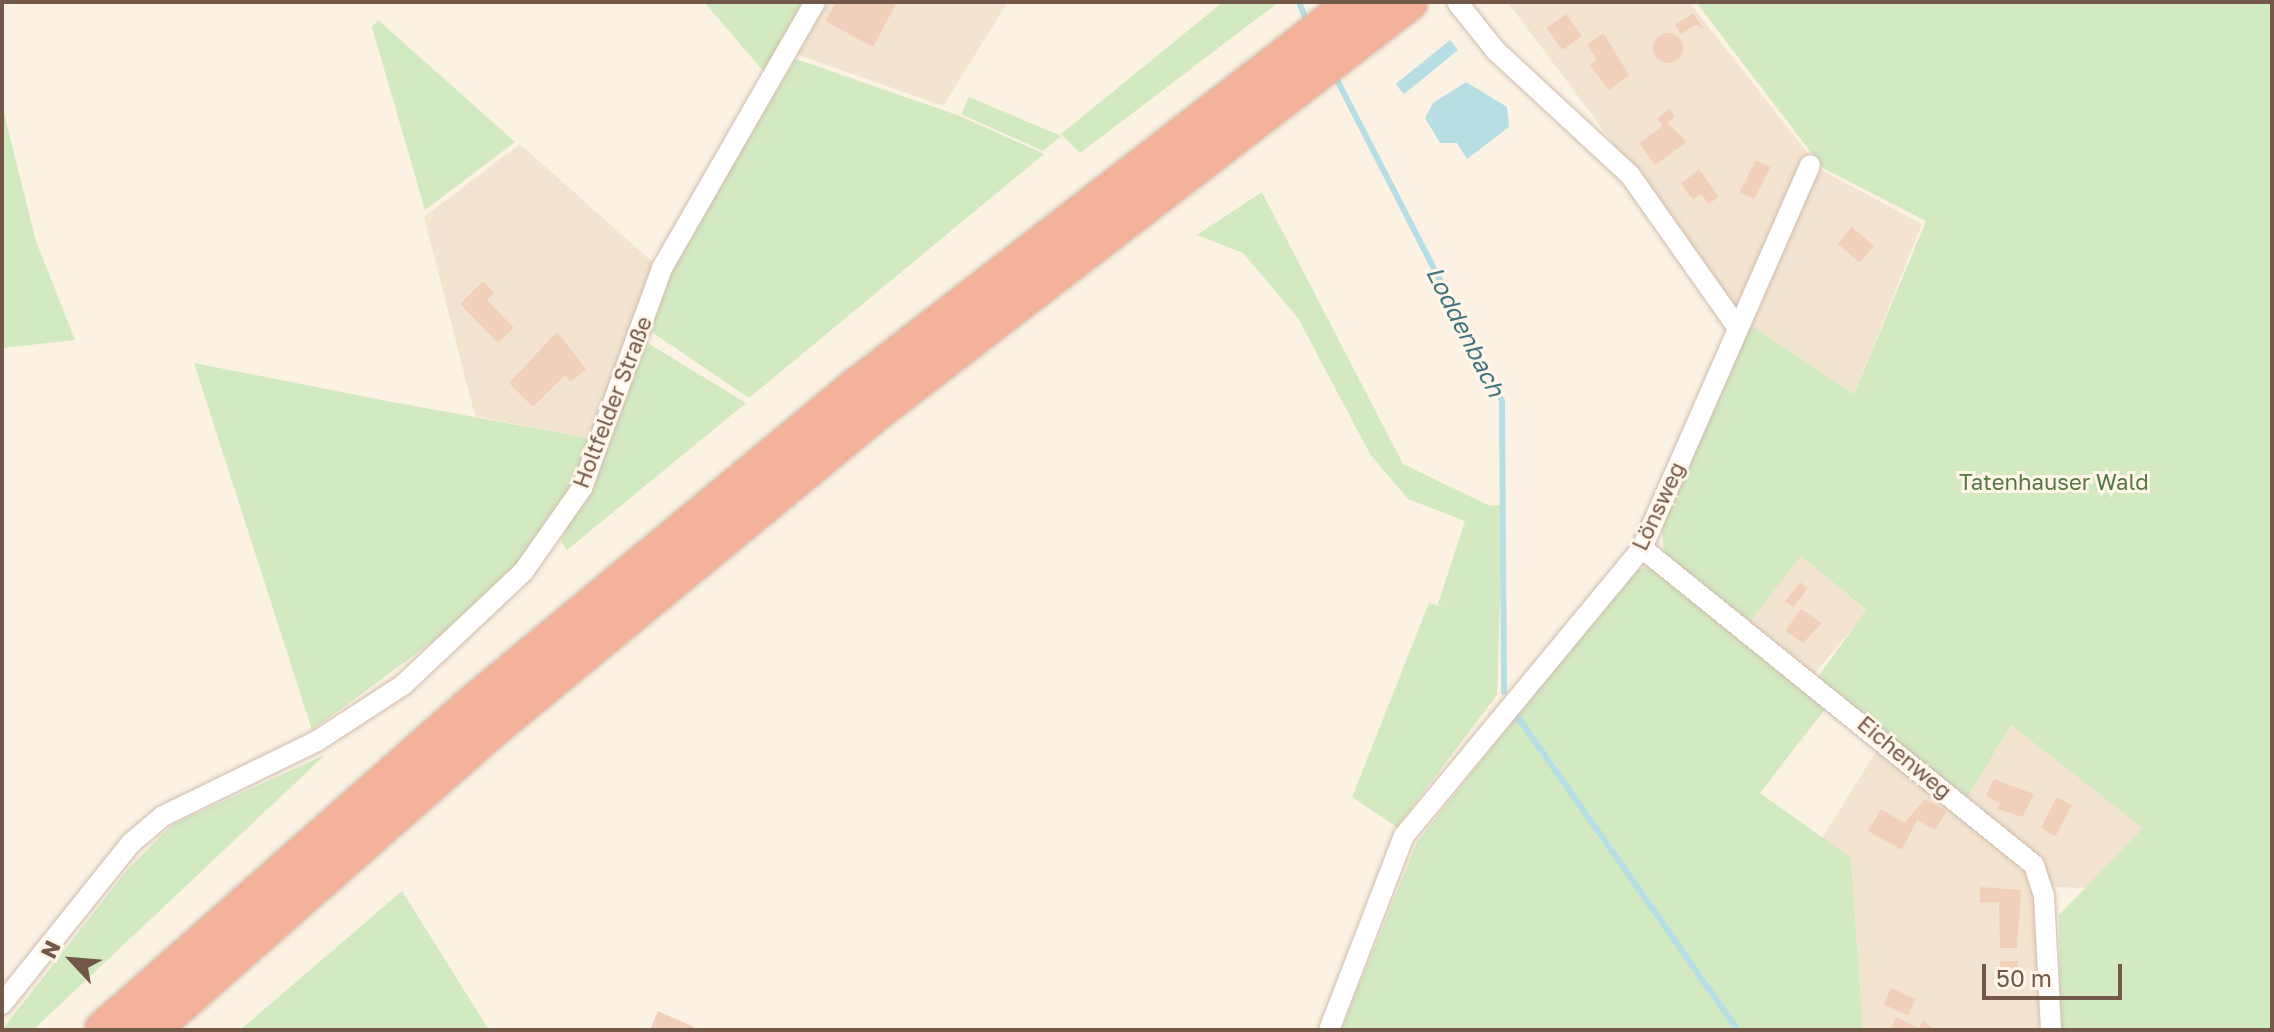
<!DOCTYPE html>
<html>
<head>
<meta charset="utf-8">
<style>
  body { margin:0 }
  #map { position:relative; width:2274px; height:1032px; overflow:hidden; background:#fcf2e3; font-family:"Golos Text",sans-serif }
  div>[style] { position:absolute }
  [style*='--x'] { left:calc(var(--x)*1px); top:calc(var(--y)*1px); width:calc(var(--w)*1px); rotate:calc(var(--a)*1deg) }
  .residential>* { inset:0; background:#f3e4d1; transform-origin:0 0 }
  .green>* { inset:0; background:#d2e9c2 }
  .water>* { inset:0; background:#b8dee5; transform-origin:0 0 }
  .stream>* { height:6px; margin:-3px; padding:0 3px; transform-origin:3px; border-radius:3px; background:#b8dee5 }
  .building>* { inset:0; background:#f1d0bb; transform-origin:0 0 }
  .round { border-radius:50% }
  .roads { filter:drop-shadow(0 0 2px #cfbcad) drop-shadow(0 0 2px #cfbcad) }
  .street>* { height:20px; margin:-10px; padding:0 10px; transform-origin:10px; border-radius:10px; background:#fff }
  .highway>* { height:38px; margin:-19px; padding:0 19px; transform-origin:19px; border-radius:19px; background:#f5b29a }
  span { translate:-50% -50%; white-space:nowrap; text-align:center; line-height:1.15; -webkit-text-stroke:6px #fff6e9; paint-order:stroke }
  .street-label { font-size:22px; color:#735849 }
  .park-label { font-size:22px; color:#527942 }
  .water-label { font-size:24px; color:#40757f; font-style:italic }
  .frame { position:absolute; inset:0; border:4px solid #735849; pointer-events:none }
  .north { position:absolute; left:32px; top:920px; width:80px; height:80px; -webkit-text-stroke:6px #fff6e9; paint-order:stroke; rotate:296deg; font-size:22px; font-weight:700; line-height:32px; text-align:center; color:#735849 }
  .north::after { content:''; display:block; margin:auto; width:28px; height:36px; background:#735849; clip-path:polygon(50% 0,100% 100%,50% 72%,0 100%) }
  .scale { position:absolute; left:1982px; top:964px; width:140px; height:36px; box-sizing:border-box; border:4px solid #735849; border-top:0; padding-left:10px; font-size:24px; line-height:28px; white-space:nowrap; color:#735849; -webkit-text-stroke:6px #fff6e9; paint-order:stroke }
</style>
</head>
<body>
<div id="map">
  <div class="residential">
    <div style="clip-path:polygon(828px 2px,1008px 2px,943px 106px,796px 54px)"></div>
    <div style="clip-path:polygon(1689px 2px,1821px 170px,1922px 224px,1854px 394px,1748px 323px,1509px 4px)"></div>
    <div style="clip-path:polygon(520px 144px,658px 267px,594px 439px,475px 416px,424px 217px)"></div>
    <div style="left:1801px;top:556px;width:86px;height:83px;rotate:40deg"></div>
    <div style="clip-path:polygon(2011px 725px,2144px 828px,2086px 888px,2053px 887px,2040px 859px,1966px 800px)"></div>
    <div style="clip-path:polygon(1879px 747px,2027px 873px,2036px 897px,2039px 1030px,1863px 1030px,1851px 859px,1822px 838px)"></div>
  </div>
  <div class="green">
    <div style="clip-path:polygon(704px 2px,809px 2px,765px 73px)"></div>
    <div style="clip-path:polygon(1223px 2px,1279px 2px,1080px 153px,1061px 134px)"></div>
    <div style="clip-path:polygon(1696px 2px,2272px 2px,2272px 1030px,2061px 1030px,2059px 915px,2143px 828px,2011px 725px,1966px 800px,1818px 677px,1866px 610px,1801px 556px,1750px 621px,1664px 556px,1662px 524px,1748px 323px,1854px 394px,1926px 221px,1823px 168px)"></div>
    <div style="clip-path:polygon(378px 20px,515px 142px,425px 210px,372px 27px)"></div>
    <div style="clip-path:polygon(796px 59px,960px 116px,1044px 154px,749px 398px,643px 326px,665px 269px)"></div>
    <div style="clip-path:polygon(969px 97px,1061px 136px,1043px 151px,961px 114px)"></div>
    <div style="clip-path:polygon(2px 105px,36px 241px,75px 340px,2px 348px)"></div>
    <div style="clip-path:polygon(1262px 192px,1403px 464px,1490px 506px,1503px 504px,1497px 695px,1397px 827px,1352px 797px,1429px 603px,1444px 607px,1438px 604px,1465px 521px,1408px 499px,1370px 454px,1298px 318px,1243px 253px,1197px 235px)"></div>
    <div style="clip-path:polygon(646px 342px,746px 403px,567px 550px,561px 541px)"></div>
    <div style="clip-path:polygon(194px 363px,387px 401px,594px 439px,574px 487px,533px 546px,458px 623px,312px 730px)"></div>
    <div style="clip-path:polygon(1649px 566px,1825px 709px,1760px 793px,1851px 858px,1863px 1030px,1341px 1030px,1417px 842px,1629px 573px)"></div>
    <div style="clip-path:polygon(325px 755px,33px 1030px,2px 1030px,128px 869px,173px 824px)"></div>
    <div style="clip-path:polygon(402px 891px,489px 1030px,240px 1030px)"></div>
  </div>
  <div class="water">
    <div style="left:1450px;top:40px;width:13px;height:70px;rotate:51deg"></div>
    <div style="clip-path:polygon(1466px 82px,1507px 107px,1509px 127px,1467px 159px,1457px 143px,1440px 143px,1425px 118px,1433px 103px)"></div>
  </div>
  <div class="stream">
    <div style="--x:1299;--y:2;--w:24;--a:68"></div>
    <div style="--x:1335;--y:76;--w:365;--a:62.8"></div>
    <div style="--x:1502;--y:401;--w:291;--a:89.6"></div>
    <div style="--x:1517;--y:716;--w:384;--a:54.9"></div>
  </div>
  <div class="building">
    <div style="clip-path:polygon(836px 2px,897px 2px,873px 47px,825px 21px)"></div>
    <div style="clip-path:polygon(1693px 13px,1704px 29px,1695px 25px,1681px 34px,1675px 25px)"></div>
    <div style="left:1566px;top:14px;width:27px;height:24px;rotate:54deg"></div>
    <div style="clip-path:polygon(1603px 33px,1629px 75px,1609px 90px,1590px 65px,1597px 59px,1587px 45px)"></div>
    <div class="round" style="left:1653px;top:33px;width:30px;height:30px"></div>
    <div style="clip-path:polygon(1670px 109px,1675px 117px,1668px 123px,1687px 142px,1655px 165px,1639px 143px,1663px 126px,1657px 118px)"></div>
    <div style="left:1756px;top:160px;width:16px;height:36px;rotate:27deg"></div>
    <div style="clip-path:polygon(1699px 169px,1719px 197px,1709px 204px,1701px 194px,1693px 200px,1681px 184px)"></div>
    <div style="left:1852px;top:227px;width:29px;height:22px;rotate:41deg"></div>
    <div style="clip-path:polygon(483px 281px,494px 293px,487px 300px,514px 328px,498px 343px,460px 304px)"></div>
    <div style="clip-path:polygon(557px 332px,586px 369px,570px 382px,565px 375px,533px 407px,509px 383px)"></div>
    <div style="left:1800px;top:582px;width:10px;height:24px;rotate:37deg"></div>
    <div style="clip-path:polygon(1801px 609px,1822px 623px,1803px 643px,1785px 631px)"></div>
    <div style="clip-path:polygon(1994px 779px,2034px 794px,2023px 817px,1997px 809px,2000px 803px,1986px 796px)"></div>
    <div style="left:2057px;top:797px;width:17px;height:35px;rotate:28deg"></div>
    <div style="clip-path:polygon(1925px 799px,1947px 811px,1935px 830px,1917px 820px,1902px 850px,1868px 831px,1881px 809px,1904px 823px)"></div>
    <div style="clip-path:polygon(1980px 887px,2021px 890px,2017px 948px,2000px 948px,1999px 902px,1980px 903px)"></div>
    <div style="left:2000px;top:961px;width:18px;height:18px"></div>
    <div style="left:1891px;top:988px;width:27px;height:18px;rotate:24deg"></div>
    <div style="clip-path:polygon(658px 1011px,694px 1027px,693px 1030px,650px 1030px)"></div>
    <div style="clip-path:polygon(1896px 1017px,1919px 1028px,1923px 1020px,1935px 1030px,1890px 1030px)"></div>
  </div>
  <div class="roads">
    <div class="street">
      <div style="--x:1457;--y:2;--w:63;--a:51.5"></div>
      <div style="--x:1496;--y:51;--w:183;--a:42.8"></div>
      <div style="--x:1630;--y:175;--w:182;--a:54.8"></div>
      <div style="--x:1642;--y:548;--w:504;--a:38.96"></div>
      <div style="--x:2034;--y:865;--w:33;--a:72"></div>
      <div style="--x:2044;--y:896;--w:134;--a:87"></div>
      <div style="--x:2;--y:1004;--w:206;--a:-51.3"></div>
      <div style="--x:131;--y:843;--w:42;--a:-40.2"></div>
      <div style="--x:163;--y:816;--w:171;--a:-26"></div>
      <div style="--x:317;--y:741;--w:103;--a:-33.1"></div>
      <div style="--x:403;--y:685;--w:165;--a:-43.3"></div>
      <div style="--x:523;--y:572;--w:103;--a:-54.9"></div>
      <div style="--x:582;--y:488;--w:234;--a:-70"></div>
      <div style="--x:662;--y:268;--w:307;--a:-60.1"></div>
      <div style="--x:1329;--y:1030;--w:208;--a:-68.9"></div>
      <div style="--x:1404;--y:836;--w:374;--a:-50.4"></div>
      <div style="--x:1642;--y:548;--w:418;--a:-66.3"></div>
    </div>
    <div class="highway">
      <div style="--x:104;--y:1030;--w:495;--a:-41.4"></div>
      <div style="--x:475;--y:703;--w:499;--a:-39.6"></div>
      <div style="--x:860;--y:385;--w:627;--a:-37.67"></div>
      <div style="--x:150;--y:1030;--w:452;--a:-41.4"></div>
      <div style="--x:489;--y:731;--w:504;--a:-39.53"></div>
      <div style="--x:878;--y:410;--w:669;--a:-37.59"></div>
    </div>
  </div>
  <div class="street-label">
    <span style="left:612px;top:402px;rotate:-69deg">Holtfelder Straße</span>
    <span style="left:1658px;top:506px;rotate:-65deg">Lönsweg</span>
    <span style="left:1905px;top:757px;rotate:40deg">Eichenweg</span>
  </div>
  <div class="park-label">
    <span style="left:2054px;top:482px">Tatenhauser Wald</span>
  </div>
  <div class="water-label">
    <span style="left:1466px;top:331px;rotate:63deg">Loddenbach</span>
  </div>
  <div class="frame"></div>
  <div class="north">N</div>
  <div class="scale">50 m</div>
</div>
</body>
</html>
